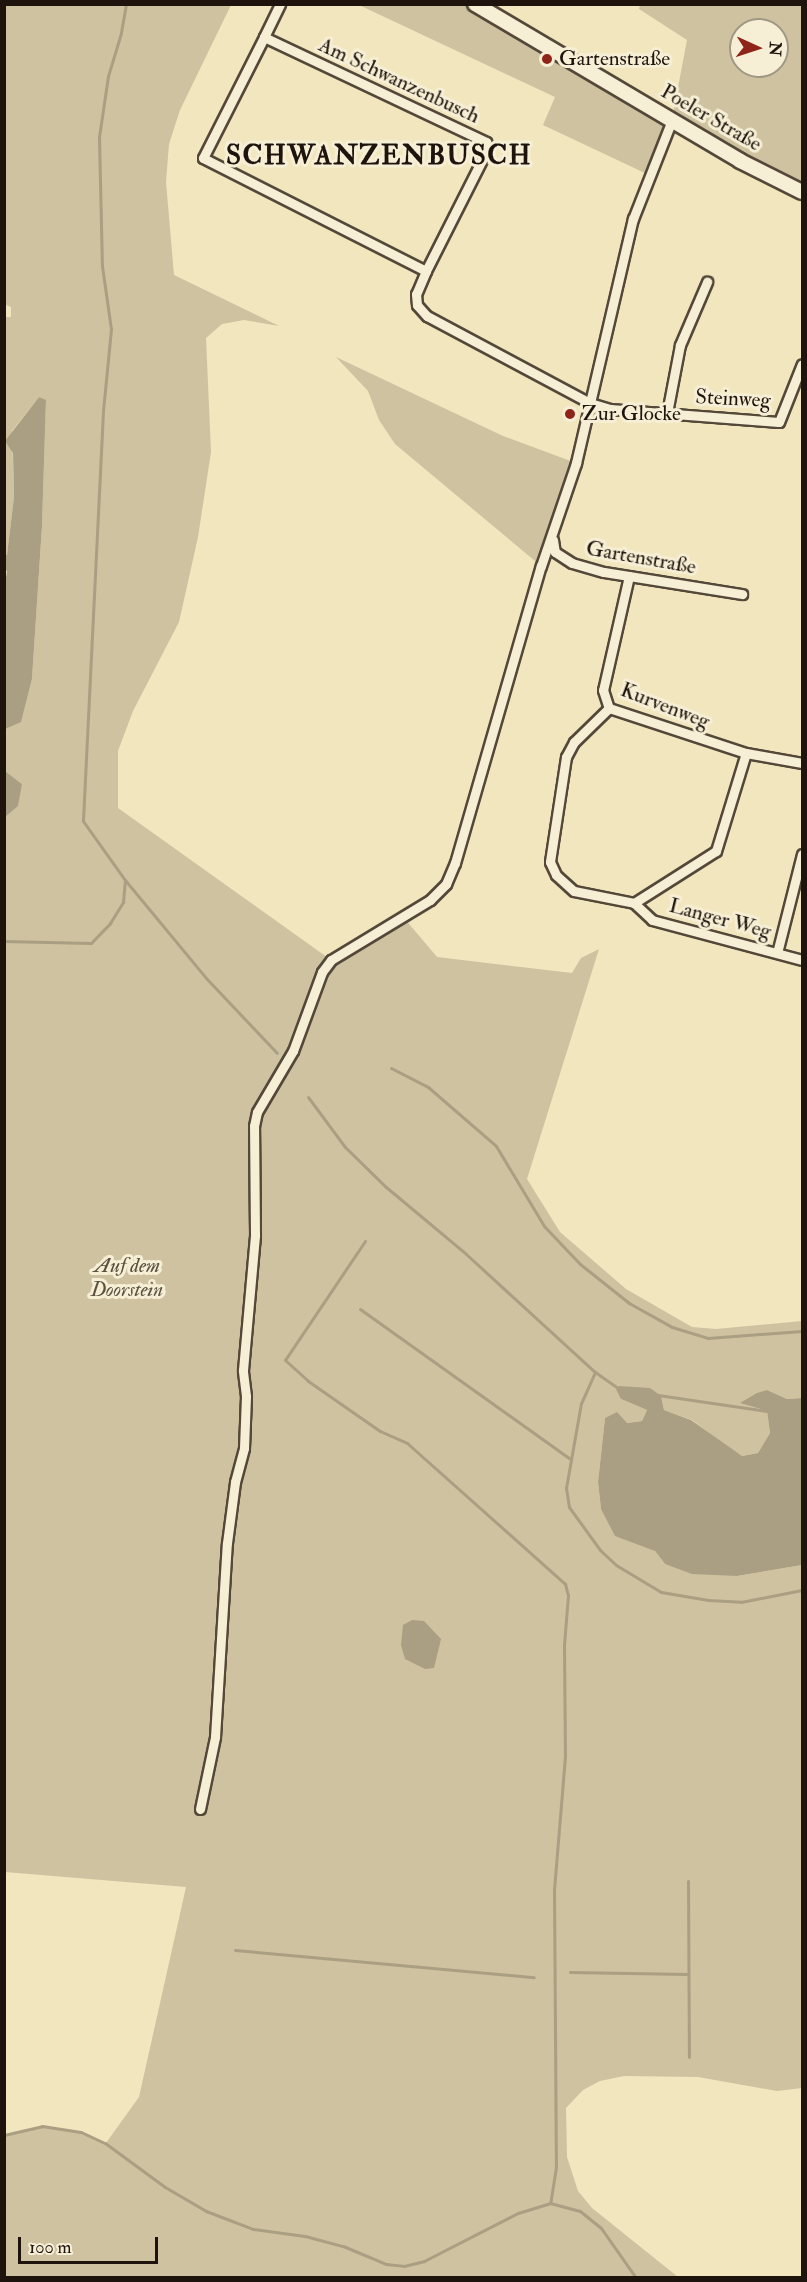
<!DOCTYPE html>
<meta charset="utf-8">
<style>
body{margin:0}
#map{position:relative;width:807px;height:2282px;overflow:hidden;background:#f2e6be;font-family:"IM FELL Double Pica",serif}
div>[style]{position:absolute}
[style*='--x']{left:calc(var(--x)*1px);top:calc(var(--y)*1px);width:calc(var(--w)*1px);rotate:calc(var(--a)*1deg)}
.green>*{inset:0;background:#cec2a0}
.water>*{inset:0;background:#aa9f82}
.stream>*{height:3px;margin:-1.5px;padding:0 1.5px;transform-origin:1.5px;border-radius:1.5px;background:#aa9f82}
.roads{filter:drop-shadow(2px 0 #544839) drop-shadow(-2px 0 #544839) drop-shadow(0 2px #544839) drop-shadow(0 -2px #544839)}
.street>*{height:9px;margin:-4.5px;padding:0 4.5px;transform-origin:4.5px;border-radius:4.5px;background:#f7efd5}
.secondary>*{height:14px;margin:-7px;padding:0 7px;transform-origin:7px;border-radius:7px;background:#f7efd5}
.dots>*{width:16px;height:16px;translate:-50% -50%;box-sizing:border-box;border:3px solid #f7efd5;border-radius:50%}
span{translate:-50% -50%;white-space:nowrap;text-align:center;line-height:1.15;-webkit-text-stroke:6px #f7efd5;paint-order:stroke}
.poi-label{font-size:21px;color:#1f140d}
.left{translate:0 -50%;text-align:left}
.street-label{font-size:21px;color:#1f140d}
.park-label{font-size:21px;color:#5c5140;font-style:italic}
.district-label{font-size:27px;color:#1f140d;font-weight:700;letter-spacing:1.5px}
.frame{position:absolute;inset:0;border:6px solid #1f140d;pointer-events:none}
.north{position:absolute;left:729px;top:18px;width:60px;height:60px;box-sizing:border-box;background:#f7efd5;border:2px solid #a19785;border-radius:50%;rotate:93deg;font-size:16px;font-weight:700;line-height:24px;text-align:center;color:#1f140d}
.north::after{content:'';display:block;margin:auto;width:21px;height:27px;background:#8f2418;clip-path:polygon(50% 0,100% 100%,50% 72%,0 100%)}
.scale{position:absolute;left:18px;top:2237px;width:140px;height:27px;box-sizing:border-box;border:3px solid #1f140d;border-top:0;padding-left:8px;font-size:18px;line-height:21px;white-space:nowrap;color:#1f140d;-webkit-text-stroke:4px #f7efd5;paint-order:stroke}
</style>
<div id="map">
<div class="green">
<i style="clip-path:polygon(5px 5px,231px 5px,180px 110px,169px 144px,166px 182px,174px 275px,279px 326px,244px 320px,222px 324px,206px 338px,211px 452px,198px 537px,179px 622px,133px 711px,118px 751px,118px 808px,331px 960px,404px 918px,437px 957px,572px 973px,581px 958px,599px 949px,527px 1179px,560px 1232px,626px 1289px,692px 1327px,716px 1329px,802px 1321px,802px 1398px,787px 1399px,767px 1390px,741px 1403px,767px 1411px,770px 1433px,758px 1453px,742px 1456px,729px 1448px,692px 1420px,664px 1410px,661px 1396px,621px 1399px,647px 1410px,642px 1421px,626px 1423px,605px 1418px,598px 1482px,601px 1509px,655px 1551px,665px 1564px,737px 1576px,802px 1565px,802px 2088px,777px 2091px,698px 2077px,624px 2076px,600px 2081px,583px 2090px,566px 2108px,567px 2157px,578px 2191px,592px 2208px,678px 2277px,5px 2277px,5px 2135px,42px 2126px,81px 2132px,106px 2143px,139px 2097px,186px 1887px,5px 1872px,4px 817px,17px 806px,22px 784px,5px 771px,4px 729px,21px 721px,32px 679px,42px 526px,46px 401px,39px 397px,12px 431px,14px 497px,7px 556px,5px 555px,4px 317px,11px 317px,11px 307px,4px 304px)"></i>
<i style="clip-path:polygon(evenodd,359px 5px,474px 5px,672px 119px,687px 40px,639px 9px,640px 5px,802px 5px,802px 192px,672px 120px,649px 175px,543px 125px,555px 97px,359px 5px,741px 30px,777px 30px,777px 66px,741px 66px,741px 30px)"></i>
<i style="clip-path:polygon(336px 357px,503px 436px,576px 463px,541px 566px,395px 444px,379px 420px,368px 391px)"></i>
</div>
<div class="water">
<i style="clip-path:polygon(39px 397px,46px 400px,42px 526px,32px 679px,21px 722px,5px 729px,4px 590px,7px 571px,5px 570px,4px 555px,7px 555px,14px 497px,13px 453px,5px 441px)"></i>
<i style="clip-path:polygon(5px 771px,22px 784px,18px 806px,5px 817px)"></i>
<i style="clip-path:polygon(619px 1386px,650px 1388px,661px 1396px,664px 1410px,691px 1420px,742px 1456px,758px 1453px,770px 1433px,767px 1411px,740px 1403px,757px 1393px,767px 1390px,787px 1399px,802px 1398px,802px 1565px,737px 1576px,692px 1574px,665px 1564px,655px 1551px,615px 1536px,601px 1509px,598px 1482px,605px 1418px,617px 1412px,627px 1423px,642px 1421px,647px 1410px,621px 1399px,616px 1389px)"></i>
<i style="clip-path:polygon(412px 1620px,424px 1621px,441px 1639px,434px 1668px,425px 1669px,405px 1659px,401px 1645px,403px 1625px)"></i>
</div>
<div class="stream">
<i style="--x:126;--y:4;--w:29;--a:100"></i>
<i style="--x:121;--y:33;--w:45;--a:106.8"></i>
<i style="--x:108;--y:76;--w:62;--a:98.4"></i>
<i style="--x:99;--y:137;--w:129;--a:88.7"></i>
<i style="--x:102;--y:266;--w:64;--a:81.9"></i>
<i style="--x:111;--y:329;--w:82;--a:95.6"></i>
<i style="--x:103;--y:411;--w:410;--a:92.8"></i>
<i style="--x:83;--y:821;--w:72;--a:54.6"></i>
<i style="--x:125;--y:880;--w:127;--a:50.4"></i>
<i style="--x:206;--y:978;--w:103;--a:46.6"></i>
<i style="--x:4;--y:941;--w:87;--a:1.3"></i>
<i style="--x:91;--y:943;--w:28;--a:-46"></i>
<i style="--x:110;--y:923;--w:25;--a:-58"></i>
<i style="--x:123;--y:902;--w:21;--a:-85"></i>
<i style="--x:391;--y:1068;--w:42;--a:27.2"></i>
<i style="--x:428;--y:1087;--w:90;--a:40.9"></i>
<i style="--x:496;--y:1146;--w:93;--a:59"></i>
<i style="--x:544;--y:1226;--w:52;--a:46.5"></i>
<i style="--x:580;--y:1264;--w:63;--a:38.5"></i>
<i style="--x:629;--y:1303;--w:49;--a:29.2"></i>
<i style="--x:672;--y:1327;--w:38;--a:17"></i>
<i style="--x:708;--y:1338;--w:94;--a:-4.3"></i>
<i style="--x:308;--y:1097;--w:62;--a:53.5"></i>
<i style="--x:345;--y:1147;--w:57;--a:44.3"></i>
<i style="--x:386;--y:1187;--w:104;--a:39.9"></i>
<i style="--x:466;--y:1254;--w:175;--a:42.5"></i>
<i style="--x:595;--y:1372;--w:29;--a:35"></i>
<i style="--x:365;--y:1241;--w:143;--a:123.9"></i>
<i style="--x:285;--y:1360;--w:31;--a:42"></i>
<i style="--x:308;--y:1381;--w:88;--a:34.8"></i>
<i style="--x:380;--y:1431;--w:30;--a:24"></i>
<i style="--x:407;--y:1443;--w:212;--a:41.7"></i>
<i style="--x:565;--y:1584;--w:11;--a:75"></i>
<i style="--x:568;--y:1595;--w:50;--a:94.6"></i>
<i style="--x:564;--y:1645;--w:111;--a:89.5"></i>
<i style="--x:565;--y:1756;--w:134;--a:94.7"></i>
<i style="--x:554;--y:1890;--w:277;--a:89.6"></i>
<i style="--x:556;--y:2167;--w:36;--a:99"></i>
<i style="--x:360;--y:1309;--w:257;--a:35.5"></i>
<i style="--x:595;--y:1372;--w:34;--a:114"></i>
<i style="--x:581;--y:1403;--w:86;--a:100"></i>
<i style="--x:566;--y:1488;--w:19;--a:81"></i>
<i style="--x:569;--y:1507;--w:53;--a:54.2"></i>
<i style="--x:600;--y:1550;--w:22;--a:43"></i>
<i style="--x:616;--y:1565;--w:52;--a:31"></i>
<i style="--x:661;--y:1592;--w:48;--a:9.7"></i>
<i style="--x:708;--y:1600;--w:33;--a:3"></i>
<i style="--x:741;--y:1602;--w:62;--a:-11.1"></i>
<i style="--x:658;--y:1395;--w:110;--a:8.4"></i>
<i style="--x:688;--y:1881;--w:176;--a:89.7"></i>
<i style="--x:235;--y:1950;--w:300;--a:5.2"></i>
<i style="--x:570;--y:1972;--w:118;--a:1"></i>
<i style="--x:4;--y:2135;--w:39;--a:-13"></i>
<i style="--x:42;--y:2126;--w:39;--a:9"></i>
<i style="--x:81;--y:2132;--w:26;--a:25"></i>
<i style="--x:105;--y:2143;--w:74;--a:36.3"></i>
<i style="--x:165;--y:2187;--w:48;--a:30.3"></i>
<i style="--x:206;--y:2211;--w:50;--a:21"></i>
<i style="--x:253;--y:2229;--w:52;--a:7.7"></i>
<i style="--x:305;--y:2236;--w:39;--a:15"></i>
<i style="--x:343;--y:2246;--w:47;--a:22.7"></i>
<i style="--x:386;--y:2264;--w:18;--a:6"></i>
<i style="--x:404;--y:2266;--w:21;--a:-14"></i>
<i style="--x:424;--y:2261;--w:106;--a:-27.1"></i>
<i style="--x:518;--y:2213;--w:34;--a:-17"></i>
<i style="--x:550;--y:2203;--w:31;--a:15"></i>
<i style="--x:580;--y:2211;--w:27;--a:39"></i>
<i style="--x:601;--y:2228;--w:61;--a:55"></i>
</div>
<div class="roads">
<div class="street">
<i style="--x:264;--y:37;--w:246;--a:25.3"></i>
<i style="--x:486;--y:142;--w:6;--a:72"></i>
<i style="--x:488;--y:148;--w:138;--a:116.8"></i>
<i style="--x:426;--y:271;--w:250;--a:-153.1"></i>
<i style="--x:203;--y:158;--w:136;--a:-63.2"></i>
<i style="--x:264;--y:37;--w:37;--a:-64"></i>
<i style="--x:426;--y:271;--w:25;--a:113"></i>
<i style="--x:416;--y:294;--w:11;--a:85"></i>
<i style="--x:417;--y:305;--w:15;--a:48"></i>
<i style="--x:427;--y:316;--w:185;--a:28.1"></i>
<i style="--x:590;--y:403;--w:21;--a:17"></i>
<i style="--x:610;--y:409;--w:169;--a:4.4"></i>
<i style="--x:779;--y:422;--w:62;--a:-68.4"></i>
<i style="--x:667;--y:413;--w:69;--a:-79.2"></i>
<i style="--x:680;--y:345;--w:69;--a:-66.8"></i>
<i style="--x:553;--y:540;--w:12;--a:81"></i>
<i style="--x:555;--y:552;--w:20;--a:33"></i>
<i style="--x:572;--y:563;--w:33;--a:16"></i>
<i style="--x:604;--y:572;--w:140;--a:9.1"></i>
<i style="--x:629;--y:576;--w:117;--a:102.8"></i>
<i style="--x:603;--y:690;--w:19;--a:72"></i>
<i style="--x:609;--y:708;--w:144;--a:18.2"></i>
<i style="--x:746;--y:753;--w:57;--a:10.1"></i>
<i style="--x:609;--y:708;--w:49;--a:135.8"></i>
<i style="--x:574;--y:742;--w:17;--a:118"></i>
<i style="--x:566;--y:757;--w:106;--a:98.7"></i>
<i style="--x:550;--y:862;--w:14;--a:65"></i>
<i style="--x:556;--y:875;--w:24;--a:42"></i>
<i style="--x:574;--y:891;--w:61;--a:11.3"></i>
<i style="--x:634;--y:903;--w:25;--a:43"></i>
<i style="--x:652;--y:920;--w:155;--a:14.9"></i>
<i style="--x:634;--y:903;--w:97;--a:-32.4"></i>
<i style="--x:716;--y:851;--w:102;--a:-73"></i>
<i style="--x:777;--y:953;--w:102;--a:-75.8"></i>
<i style="--x:200;--y:1809;--w:74;--a:-78.2"></i>
<i style="--x:215;--y:1737;--w:194;--a:-86.5"></i>
<i style="--x:227;--y:1543;--w:62;--a:-82.5"></i>
<i style="--x:235;--y:1482;--w:35;--a:-75"></i>
<i style="--x:244;--y:1448;--w:52;--a:-87.8"></i>
<i style="--x:246;--y:1396;--w:26;--a:-97"></i>
<i style="--x:243;--y:1370;--w:136;--a:-84.9"></i>
<i style="--x:255;--y:1235;--w:109;--a:-90.5"></i>
<i style="--x:254;--y:1126;--w:14;--a:-78"></i>
<i style="--x:257;--y:1112;--w:71;--a:-59.5"></i>
<i style="--x:293;--y:1051;--w:84;--a:-69.8"></i>
<i style="--x:322;--y:972;--w:15;--a:-53"></i>
<i style="--x:331;--y:960;--w:116;--a:-31.2"></i>
<i style="--x:430;--y:900;--w:23;--a:-45"></i>
<i style="--x:446;--y:884;--w:23;--a:-67"></i>
<i style="--x:455;--y:863;--w:309;--a:-73.9"></i>
<i style="--x:541;--y:566;--w:109;--a:-71.2"></i>
<i style="--x:576;--y:463;--w:251;--a:-76.9"></i>
<i style="--x:633;--y:219;--w:106;--a:-68.5"></i>
</div>
<div class="secondary">
<i style="--x:475;--y:4;--w:308;--a:30.6"></i>
<i style="--x:740;--y:161;--w:69;--a:26.6"></i>
</div>
</div>
<div class="dots">
<i style="left:547px;top:59px;background:#8f2418"></i>
<i style="left:570px;top:414px;background:#8f2418"></i>
</div>
<div class="poi-label">
<span class="left" style="left:559px;top:59px">Gartenstraße</span>
<span class="left" style="left:582px;top:414px">Zur Glocke</span>
</div>
<div class="street-label">
<span style="left:399px;top:81px;rotate:25deg">Am Schwanzenbusch</span>
<span style="left:711px;top:118px;rotate:30deg">Poeler Straße</span>
<span style="left:733px;top:399px;rotate:3deg">Steinweg</span>
<span style="left:641px;top:558px;rotate:10deg">Gartenstraße</span>
<span style="left:665px;top:706px;rotate:21deg">Kurvenweg</span>
<span style="left:720px;top:919px;rotate:15deg">Langer Weg</span>
</div>
<div class="park-label">
<span style="left:127px;top:1278px">Auf dem<br>Doorstein</span>
</div>
<div class="district-label">
<span style="left:379px;top:156px">SCHWANZENBUSCH</span>
</div>
<div class="frame"></div>
<div class="north">N</div>
<div class="scale">100 m</div>
</div>
